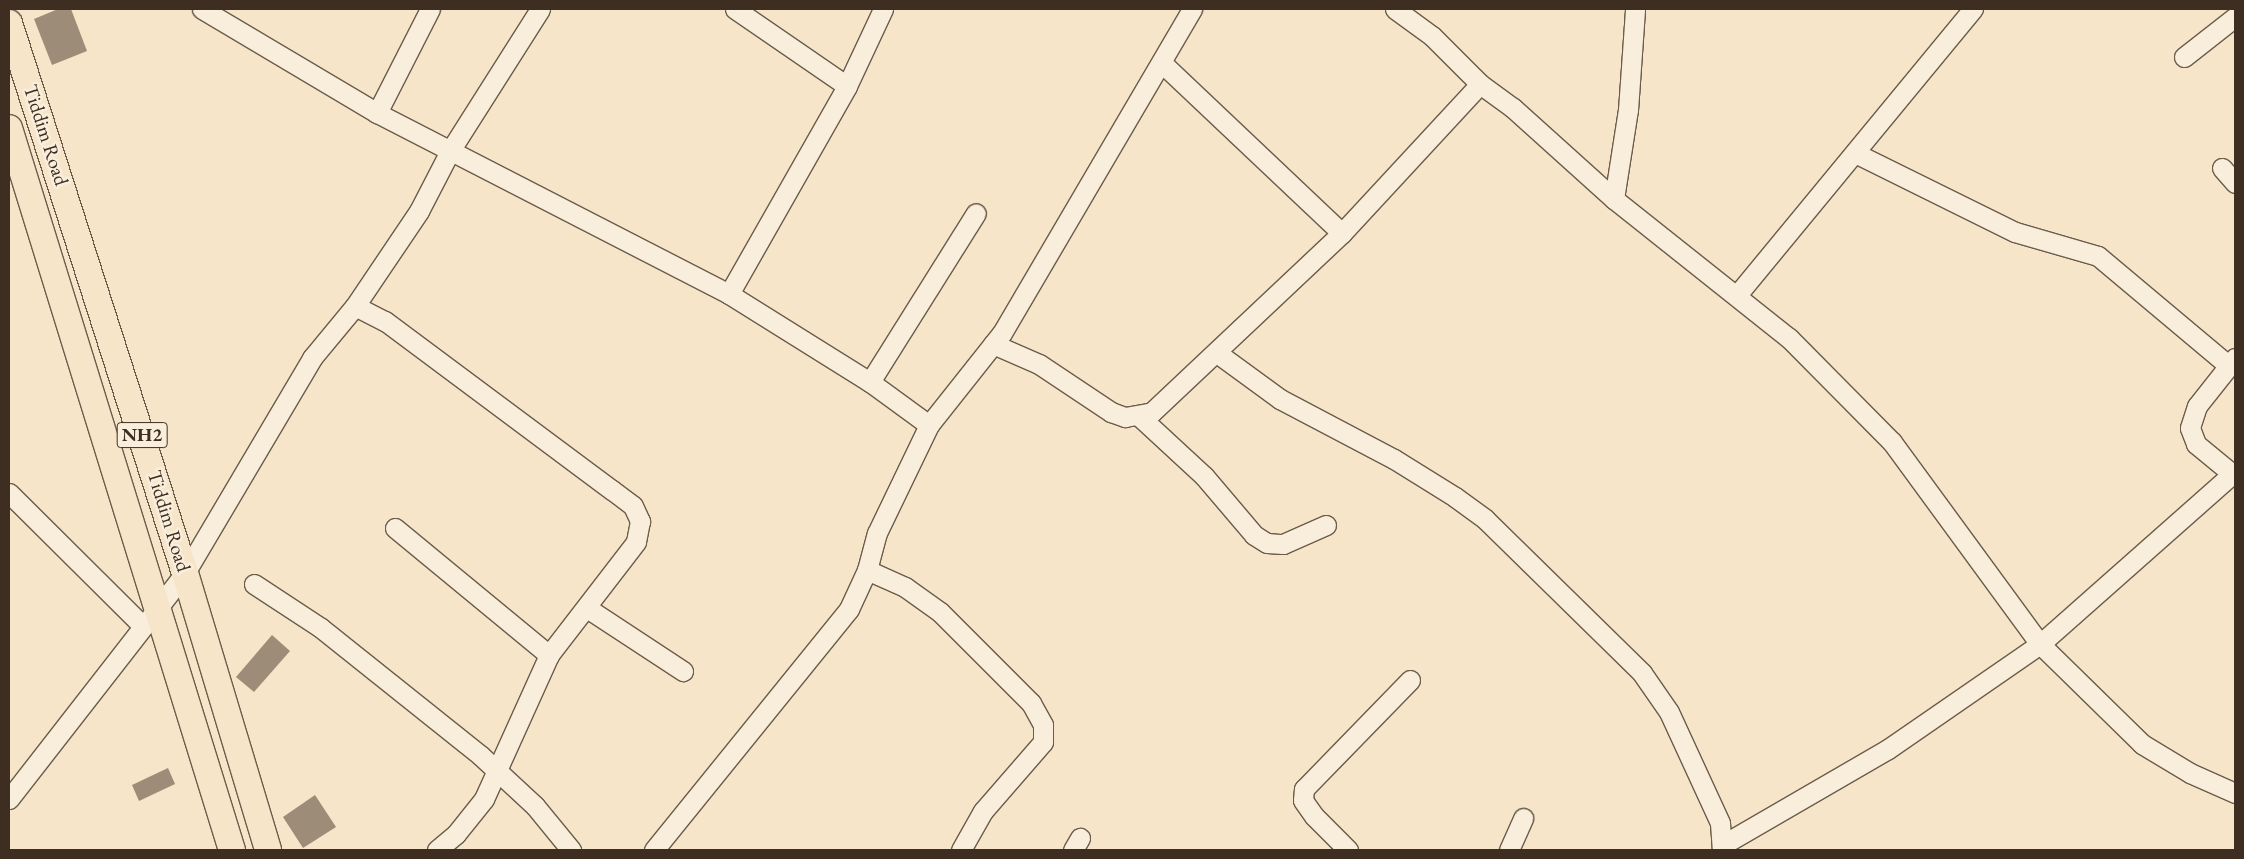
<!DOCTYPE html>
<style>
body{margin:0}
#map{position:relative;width:2244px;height:859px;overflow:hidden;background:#f6e5c9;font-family:"EB Garamond",serif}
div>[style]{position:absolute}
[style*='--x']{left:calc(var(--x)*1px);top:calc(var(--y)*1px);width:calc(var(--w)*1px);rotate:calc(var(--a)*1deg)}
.building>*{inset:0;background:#9d8d78}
.roads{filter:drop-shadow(1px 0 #6b5c4b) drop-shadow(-1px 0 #6b5c4b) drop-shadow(0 1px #6b5c4b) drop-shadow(0 -1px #6b5c4b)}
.minor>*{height:19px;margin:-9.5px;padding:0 9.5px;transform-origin:9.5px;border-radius:9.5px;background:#f9eedc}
.highway>*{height:26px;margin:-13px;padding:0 13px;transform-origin:13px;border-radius:13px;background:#f6e5c9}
span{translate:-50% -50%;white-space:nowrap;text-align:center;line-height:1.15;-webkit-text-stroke:5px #f9eedc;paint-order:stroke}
.shield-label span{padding:1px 4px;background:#f9eedc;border:1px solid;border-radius:4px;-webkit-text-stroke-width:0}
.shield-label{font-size:19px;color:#3d2e21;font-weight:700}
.street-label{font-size:20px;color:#3d2e21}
.frame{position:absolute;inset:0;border:10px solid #3d2e21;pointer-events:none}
</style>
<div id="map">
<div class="building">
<i style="clip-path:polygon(58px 9px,71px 9px,87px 51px,52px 65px,34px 19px)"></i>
<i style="clip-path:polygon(272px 635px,290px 651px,254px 692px,236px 677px)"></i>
<i style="clip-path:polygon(168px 768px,175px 784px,139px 801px,132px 785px)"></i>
<i style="clip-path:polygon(315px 795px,336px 827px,303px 848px,283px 817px)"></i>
</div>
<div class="roads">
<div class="minor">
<i style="--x:202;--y:9;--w:204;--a:30.7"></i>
<i style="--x:377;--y:113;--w:396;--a:27.2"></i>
<i style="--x:729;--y:294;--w:166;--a:32"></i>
<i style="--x:870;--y:382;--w:73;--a:36.1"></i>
<i style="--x:735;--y:9;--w:136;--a:34.5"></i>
<i style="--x:1395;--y:9;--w:46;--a:36.1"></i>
<i style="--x:1432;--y:36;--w:68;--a:45"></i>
<i style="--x:1480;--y:84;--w:41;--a:36"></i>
<i style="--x:1513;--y:108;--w:136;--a:42"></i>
<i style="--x:1614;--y:199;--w:223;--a:38.5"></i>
<i style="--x:1789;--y:338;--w:146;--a:45.3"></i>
<i style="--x:1892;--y:442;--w:250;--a:53.8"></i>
<i style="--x:2040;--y:644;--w:143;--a:44.4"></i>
<i style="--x:2142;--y:744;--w:56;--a:31.1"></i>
<i style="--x:2190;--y:773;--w:49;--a:24"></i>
<i style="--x:2184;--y:57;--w:65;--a:-38.1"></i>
<i style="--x:1163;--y:64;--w:246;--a:43.4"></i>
<i style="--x:377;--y:113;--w:117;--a:-63"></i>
<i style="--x:1855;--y:153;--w:178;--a:26.3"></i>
<i style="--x:2015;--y:232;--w:86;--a:16.1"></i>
<i style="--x:2098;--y:256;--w:170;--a:40"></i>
<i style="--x:2222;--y:168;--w:20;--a:49"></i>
<i style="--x:1614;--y:199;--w:90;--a:-81.1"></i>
<i style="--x:1628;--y:110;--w:101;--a:-86"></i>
<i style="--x:729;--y:294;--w:239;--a:-60.4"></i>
<i style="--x:847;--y:86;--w:85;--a:-64.9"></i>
<i style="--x:1737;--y:295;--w:371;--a:-50.5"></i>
<i style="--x:355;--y:306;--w:34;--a:27"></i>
<i style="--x:385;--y:321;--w:283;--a:36.7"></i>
<i style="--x:612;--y:490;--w:26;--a:37"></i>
<i style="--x:633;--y:506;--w:17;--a:65"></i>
<i style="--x:640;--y:521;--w:21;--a:101"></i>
<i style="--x:636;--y:542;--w:143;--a:127.6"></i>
<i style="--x:549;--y:655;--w:158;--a:114.3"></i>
<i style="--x:484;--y:799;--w:45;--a:128.7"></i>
<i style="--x:456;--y:834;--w:25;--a:140"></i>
<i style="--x:993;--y:344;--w:50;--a:23.5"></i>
<i style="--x:1039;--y:364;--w:87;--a:33.7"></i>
<i style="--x:1111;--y:412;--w:15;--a:20"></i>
<i style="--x:1125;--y:417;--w:27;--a:-10"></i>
<i style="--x:1152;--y:412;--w:261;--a:-43.3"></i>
<i style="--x:1342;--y:233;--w:203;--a:-47.2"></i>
<i style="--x:1217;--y:353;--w:78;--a:36.1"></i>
<i style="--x:1280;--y:399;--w:129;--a:27.8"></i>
<i style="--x:1394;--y:459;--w:72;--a:31.9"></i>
<i style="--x:1455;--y:497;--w:37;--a:36"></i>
<i style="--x:1485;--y:519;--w:220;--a:44.4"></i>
<i style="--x:1642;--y:673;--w:47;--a:55.3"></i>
<i style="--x:1669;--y:712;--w:122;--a:65.3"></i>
<i style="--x:1720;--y:823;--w:27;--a:86"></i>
<i style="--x:2235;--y:358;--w:61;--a:128.4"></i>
<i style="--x:2197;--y:406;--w:23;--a:108"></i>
<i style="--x:2190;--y:428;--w:17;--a:69"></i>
<i style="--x:2196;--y:444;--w:50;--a:39.4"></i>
<i style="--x:870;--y:382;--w:199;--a:-57.9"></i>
<i style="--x:1139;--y:416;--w:88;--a:42.7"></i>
<i style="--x:1204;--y:476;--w:77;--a:49.7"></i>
<i style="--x:1254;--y:535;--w:15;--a:32"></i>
<i style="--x:1267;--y:543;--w:16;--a:4"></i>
<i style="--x:1283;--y:544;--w:47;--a:-23.8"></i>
<i style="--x:9;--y:493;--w:189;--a:44.8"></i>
<i style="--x:395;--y:528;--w:200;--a:39.5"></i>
<i style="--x:867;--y:570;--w:42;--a:24.1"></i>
<i style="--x:905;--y:587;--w:43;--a:35.5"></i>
<i style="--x:940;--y:612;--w:129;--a:45"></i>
<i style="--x:1031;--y:703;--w:25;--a:61"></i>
<i style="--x:1043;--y:725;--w:17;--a:90"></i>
<i style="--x:1043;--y:742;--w:91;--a:131"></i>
<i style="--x:983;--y:811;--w:45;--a:119.4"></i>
<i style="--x:254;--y:584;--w:80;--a:33.3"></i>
<i style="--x:321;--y:628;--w:203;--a:38.6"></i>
<i style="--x:480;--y:755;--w:75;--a:42.8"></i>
<i style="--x:535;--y:806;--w:57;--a:50.7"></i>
<i style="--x:587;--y:608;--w:115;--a:33.3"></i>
<i style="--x:9;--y:799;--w:286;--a:-52.1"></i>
<i style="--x:185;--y:573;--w:250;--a:-59.4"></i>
<i style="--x:312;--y:358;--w:67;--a:-50.4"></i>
<i style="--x:355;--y:306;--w:115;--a:-56"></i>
<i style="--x:419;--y:211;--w:68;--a:-62.7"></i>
<i style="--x:450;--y:151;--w:168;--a:-57.6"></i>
<i style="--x:1724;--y:844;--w:190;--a:-30.1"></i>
<i style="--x:1888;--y:749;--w:185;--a:-34.6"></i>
<i style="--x:2040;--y:644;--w:256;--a:-41.5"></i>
<i style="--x:654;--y:850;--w:310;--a:-51"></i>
<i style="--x:849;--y:609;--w:43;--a:-65.2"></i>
<i style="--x:867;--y:570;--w:38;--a:-75"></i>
<i style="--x:877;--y:533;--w:120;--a:-64.3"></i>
<i style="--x:929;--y:425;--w:117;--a:-51.6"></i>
<i style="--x:1002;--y:333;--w:376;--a:-59.6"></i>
<i style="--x:1073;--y:850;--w:14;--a:-60"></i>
<i style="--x:1348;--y:850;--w:48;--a:-135"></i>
<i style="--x:1314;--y:816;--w:19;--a:-125"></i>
<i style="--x:1303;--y:800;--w:11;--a:-85"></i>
<i style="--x:1304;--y:789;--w:152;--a:-45.8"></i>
<i style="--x:1509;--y:850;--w:35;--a:-66"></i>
</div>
<div class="highway">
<i style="--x:9;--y:23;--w:577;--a:72.26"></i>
<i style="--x:185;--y:573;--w:289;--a:73.3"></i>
<i style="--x:9;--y:128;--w:756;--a:72.84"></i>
</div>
</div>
<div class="shield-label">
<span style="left:142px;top:435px">NH2</span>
</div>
<div class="street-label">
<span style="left:46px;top:135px;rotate:72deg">Tiddim Road</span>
<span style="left:169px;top:521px;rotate:73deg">Tiddim Road</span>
</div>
<div class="frame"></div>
</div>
